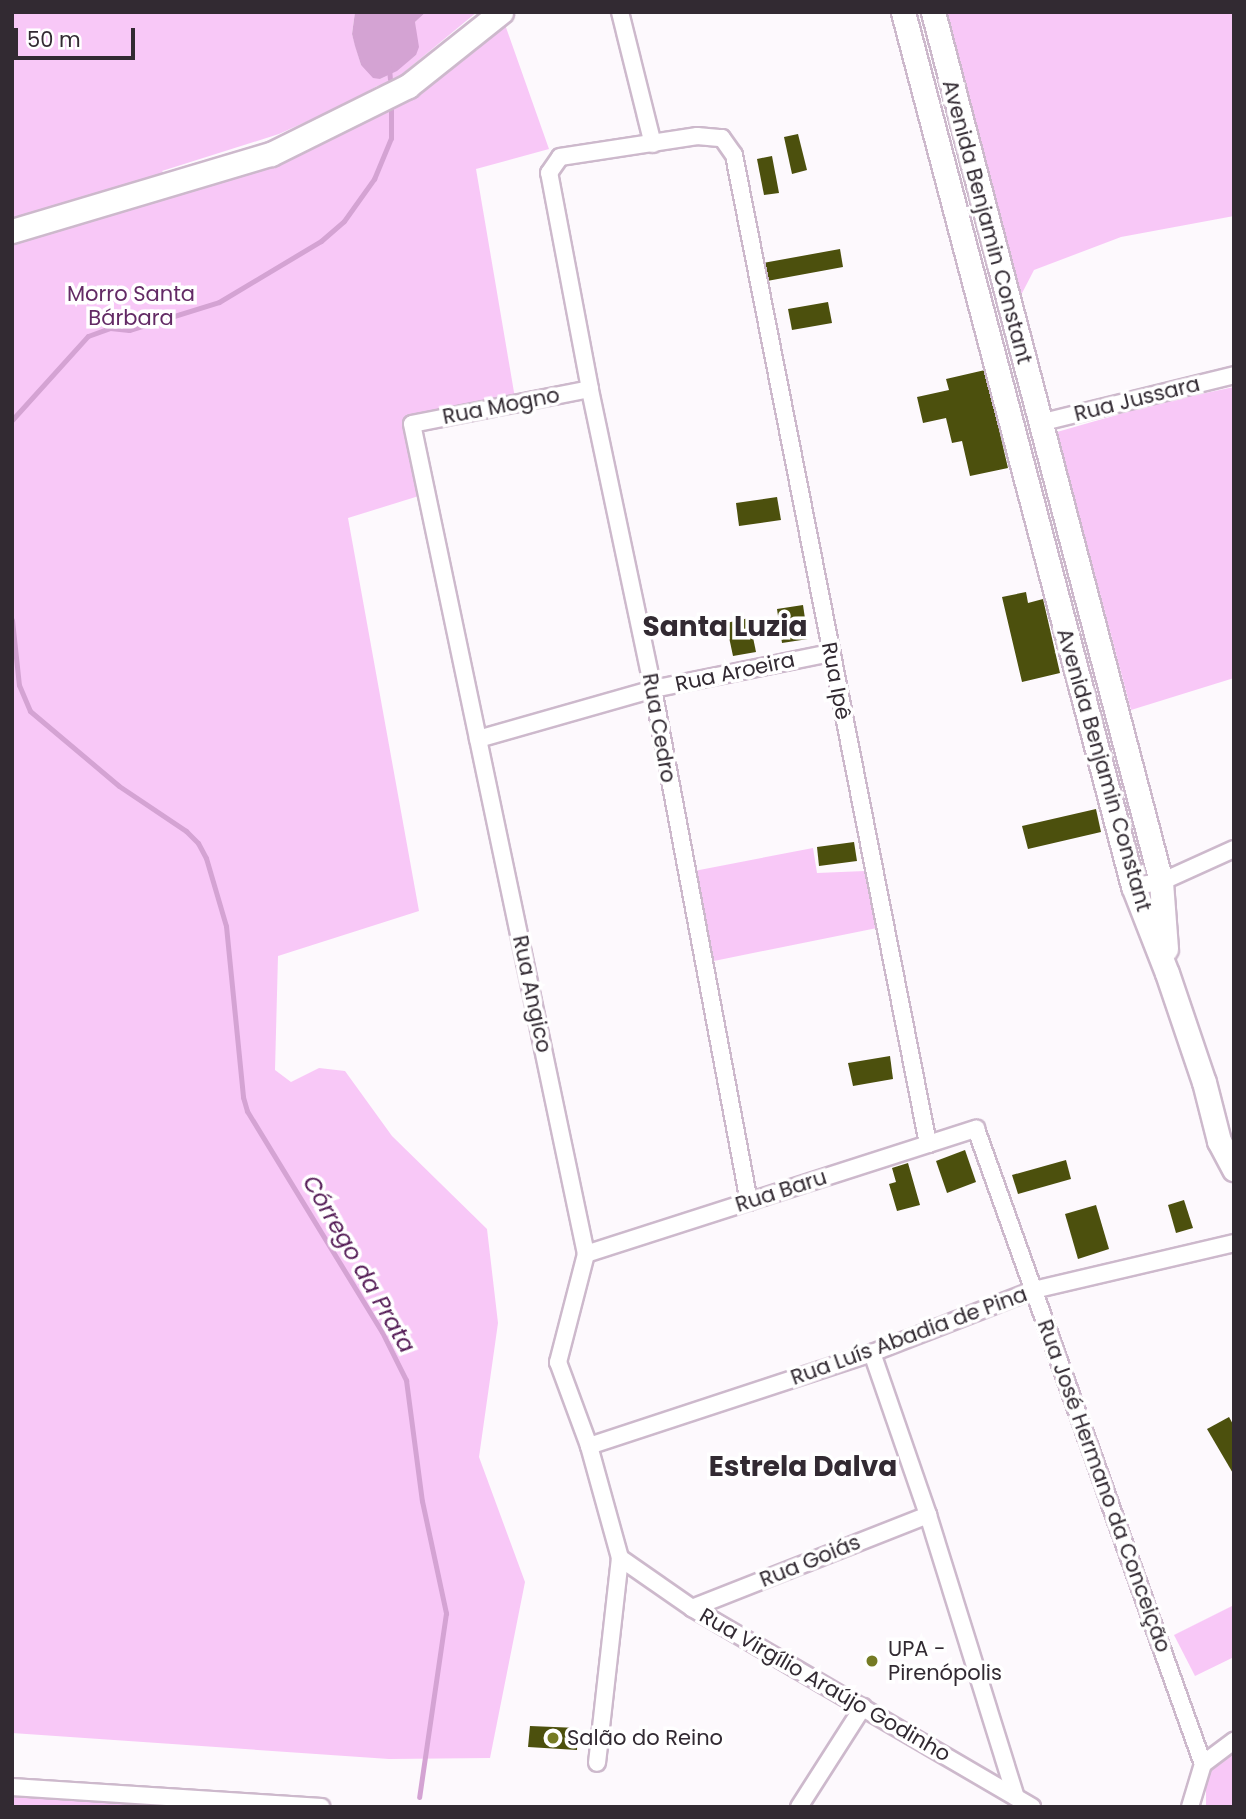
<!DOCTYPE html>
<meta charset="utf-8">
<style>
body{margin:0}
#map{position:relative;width:1246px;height:1819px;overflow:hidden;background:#fdf9fd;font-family:Poppins,sans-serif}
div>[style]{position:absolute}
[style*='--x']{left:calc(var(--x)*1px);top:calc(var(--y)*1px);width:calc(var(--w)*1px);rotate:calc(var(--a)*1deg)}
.green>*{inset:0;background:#f8c8f7}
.water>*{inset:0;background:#d4a3d3}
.stream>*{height:5px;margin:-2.5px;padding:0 2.5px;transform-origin:2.5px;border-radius:2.5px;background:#d4a3d3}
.building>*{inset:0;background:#4c500d}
.roads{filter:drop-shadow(2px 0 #cdb9cc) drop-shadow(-2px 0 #cdb9cc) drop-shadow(0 2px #cdb9cc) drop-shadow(0 -2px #cdb9cc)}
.street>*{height:16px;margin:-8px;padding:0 8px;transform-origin:8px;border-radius:8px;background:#fff}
.secondary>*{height:23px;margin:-11.5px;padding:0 11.5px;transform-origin:11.5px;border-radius:11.5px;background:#fff}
.dots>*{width:19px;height:19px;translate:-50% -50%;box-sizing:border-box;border:4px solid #fff;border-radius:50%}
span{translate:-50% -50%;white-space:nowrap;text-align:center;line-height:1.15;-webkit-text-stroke:7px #fff;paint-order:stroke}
.street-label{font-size:21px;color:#322a32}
.park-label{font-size:21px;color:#632a65}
.poi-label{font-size:21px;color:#322a32}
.left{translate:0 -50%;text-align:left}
.water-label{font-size:23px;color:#541b56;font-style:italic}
.district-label{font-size:28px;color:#322a32;font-weight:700}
.frame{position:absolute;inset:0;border:14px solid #322a32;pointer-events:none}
.scale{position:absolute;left:14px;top:28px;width:121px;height:32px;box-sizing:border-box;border:4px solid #322a32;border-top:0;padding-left:9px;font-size:21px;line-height:24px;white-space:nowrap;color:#322a32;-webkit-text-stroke:5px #fff;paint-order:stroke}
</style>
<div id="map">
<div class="green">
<i style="clip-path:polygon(12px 12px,355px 12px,352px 34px,361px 65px,380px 79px,388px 75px,389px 84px,377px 86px,354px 100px,279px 134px,162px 171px,175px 184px,272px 156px,502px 16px,549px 149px,476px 169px,515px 398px,407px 422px,422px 495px,348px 518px,419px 911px,278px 956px,275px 1070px,291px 1082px,319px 1068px,345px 1071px,392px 1136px,487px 1229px,498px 1323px,479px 1457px,525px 1582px,490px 1758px,389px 1759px,12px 1733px)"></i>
<i style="clip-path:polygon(426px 12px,477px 12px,391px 83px,391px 74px,416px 55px,415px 22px)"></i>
<i style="clip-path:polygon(942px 12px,1234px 12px,1234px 216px,1121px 237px,1034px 270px,1018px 301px)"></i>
<i style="clip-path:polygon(1234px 387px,1234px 678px,1131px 710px,1057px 432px,1158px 403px)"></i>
<i style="clip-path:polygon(813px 848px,817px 873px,865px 871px,877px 928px,709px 962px,689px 872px)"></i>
<i style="clip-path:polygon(1234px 1605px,1234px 1657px,1195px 1676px,1174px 1635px)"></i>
<i style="clip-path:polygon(1234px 1748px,1234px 1807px,1206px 1807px,1206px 1769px)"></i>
<i style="clip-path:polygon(12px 1789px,266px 1807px,12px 1807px)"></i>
</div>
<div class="water">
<i style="clip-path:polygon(355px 12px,426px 12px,415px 22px,419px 47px,416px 55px,397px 71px,380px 79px,373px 78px,361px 65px,355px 46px,352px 34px)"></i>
</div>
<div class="stream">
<i style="--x:389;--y:68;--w:11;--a:85"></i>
<i style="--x:12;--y:420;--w:113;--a:-47.9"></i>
<i style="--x:88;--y:336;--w:23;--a:-20"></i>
<i style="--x:110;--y:328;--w:19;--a:6"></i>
<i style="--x:129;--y:330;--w:94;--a:-17.3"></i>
<i style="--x:219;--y:302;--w:119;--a:-30.9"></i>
<i style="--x:321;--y:241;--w:30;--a:-41"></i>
<i style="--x:344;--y:221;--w:52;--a:-54.5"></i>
<i style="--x:374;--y:179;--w:44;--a:-67.5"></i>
<i style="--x:391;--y:138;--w:28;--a:-90"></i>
<i style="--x:12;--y:620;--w:65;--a:83.9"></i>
<i style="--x:19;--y:685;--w:28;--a:67"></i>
<i style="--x:30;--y:711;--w:116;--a:40.1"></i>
<i style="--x:119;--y:786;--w:81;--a:33.9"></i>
<i style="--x:186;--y:831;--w:17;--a:45"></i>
<i style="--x:198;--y:843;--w:17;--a:62"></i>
<i style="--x:206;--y:858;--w:71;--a:73.6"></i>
<i style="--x:226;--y:926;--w:172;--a:84.3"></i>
<i style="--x:243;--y:1097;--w:15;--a:74"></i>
<i style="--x:247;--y:1111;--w:259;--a:58.6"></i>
<i style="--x:382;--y:1332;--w:54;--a:63.4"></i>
<i style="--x:406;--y:1380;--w:122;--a:82.5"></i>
<i style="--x:422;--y:1501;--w:115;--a:77.9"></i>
<i style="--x:446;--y:1613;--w:186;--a:98.3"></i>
</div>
<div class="building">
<i style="clip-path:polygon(798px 134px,807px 170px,792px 174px,784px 137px)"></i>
<i style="clip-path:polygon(772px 156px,779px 193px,764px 195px,757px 159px)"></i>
<i style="clip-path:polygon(840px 249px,843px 267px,767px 281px,763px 263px)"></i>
<i style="clip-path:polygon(828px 302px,832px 323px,792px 330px,788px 309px)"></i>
<i style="clip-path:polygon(985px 370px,1008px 468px,970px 476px,962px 441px,952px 443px,946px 418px,923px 423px,917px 397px,949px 390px,946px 379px)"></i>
<i style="clip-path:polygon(777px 497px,781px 520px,739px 526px,736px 503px)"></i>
<i style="clip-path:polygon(1026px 592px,1028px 603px,1043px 599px,1060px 673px,1022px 682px,1002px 597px)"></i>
<i style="clip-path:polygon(803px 605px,808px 639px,782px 643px,777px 609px)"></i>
<i style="clip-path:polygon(749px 618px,756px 652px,733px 656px,726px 623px)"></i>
<i style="clip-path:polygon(1096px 809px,1101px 832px,1028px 849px,1022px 826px)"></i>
<i style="clip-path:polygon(854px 842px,857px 861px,819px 866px,817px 847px)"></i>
<i style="clip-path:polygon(890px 1056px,893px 1079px,853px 1086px,848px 1063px)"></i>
<i style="clip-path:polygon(965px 1150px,976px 1182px,947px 1193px,936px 1161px)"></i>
<i style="clip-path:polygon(1066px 1160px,1071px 1179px,1018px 1194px,1012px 1175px)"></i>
<i style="clip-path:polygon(908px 1163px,920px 1205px,897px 1211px,889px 1184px,896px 1182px,892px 1168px)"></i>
<i style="clip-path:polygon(1184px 1200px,1193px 1228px,1176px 1233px,1168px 1205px)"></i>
<i style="clip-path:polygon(1096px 1205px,1109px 1249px,1078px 1259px,1065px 1214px)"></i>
<i style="clip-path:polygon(1229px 1417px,1234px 1426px,1234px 1475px,1207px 1429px)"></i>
<i style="clip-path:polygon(530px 1726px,578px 1728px,577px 1750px,528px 1747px)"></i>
</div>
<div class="roads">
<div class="street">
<i style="--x:620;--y:12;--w:136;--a:76"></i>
<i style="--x:590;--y:389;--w:181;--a:168.9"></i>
<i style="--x:412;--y:424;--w:848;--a:78.16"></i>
<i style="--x:586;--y:1254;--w:112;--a:104.5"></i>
<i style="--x:558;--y:1362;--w:90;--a:69.7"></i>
<i style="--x:589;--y:1446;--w:116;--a:74.5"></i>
<i style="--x:620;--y:1558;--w:206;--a:96.4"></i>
<i style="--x:1039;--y:423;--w:201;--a:-13.8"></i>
<i style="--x:478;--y:739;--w:182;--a:-15.9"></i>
<i style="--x:653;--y:689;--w:181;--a:-11.5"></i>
<i style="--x:1133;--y:886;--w:28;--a:-8"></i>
<i style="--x:1161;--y:882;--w:80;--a:-24.3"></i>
<i style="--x:749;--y:1202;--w:522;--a:-100.6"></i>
<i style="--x:653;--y:689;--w:307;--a:-101.9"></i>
<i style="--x:590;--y:389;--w:220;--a:-100.7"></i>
<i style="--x:549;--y:173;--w:19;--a:-55"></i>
<i style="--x:560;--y:157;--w:139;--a:-8.7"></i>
<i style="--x:697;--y:136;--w:25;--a:5"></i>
<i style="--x:722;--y:138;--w:21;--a:55"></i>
<i style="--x:734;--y:155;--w:1008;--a:78.9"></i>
<i style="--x:586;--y:1254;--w:410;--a:-17.8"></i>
<i style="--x:976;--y:1129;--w:674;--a:70.33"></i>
<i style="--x:872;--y:1353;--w:171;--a:70.9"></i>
<i style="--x:928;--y:1515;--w:295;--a:72.7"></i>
<i style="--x:589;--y:1446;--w:298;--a:-18.2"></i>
<i style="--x:872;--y:1353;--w:174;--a:-21.3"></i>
<i style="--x:1034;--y:1290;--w:205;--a:-13.2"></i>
<i style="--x:620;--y:1558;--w:88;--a:34.8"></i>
<i style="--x:692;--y:1608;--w:394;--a:30.3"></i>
<i style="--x:692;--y:1608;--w:254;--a:-21.5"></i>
<i style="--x:1203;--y:1764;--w:39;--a:-37"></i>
<i style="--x:12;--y:1787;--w:310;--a:3.7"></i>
<i style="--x:799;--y:1807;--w:119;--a:-57.4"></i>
<i style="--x:1190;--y:1807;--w:45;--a:-73.2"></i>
</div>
<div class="secondary">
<i style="--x:903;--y:12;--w:904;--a:75.26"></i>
<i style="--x:1133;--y:886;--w:93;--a:68.7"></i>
<i style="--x:1167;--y:973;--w:115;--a:71.3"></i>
<i style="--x:1204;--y:1082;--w:61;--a:75.7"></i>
<i style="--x:1219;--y:1141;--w:32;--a:62"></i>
<i style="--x:933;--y:12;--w:899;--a:75.31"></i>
<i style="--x:1161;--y:882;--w:67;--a:85.7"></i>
<i style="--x:12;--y:231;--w:270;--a:-16.6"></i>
<i style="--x:271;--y:154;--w:153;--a:-26.4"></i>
<i style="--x:408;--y:86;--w:119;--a:-38.5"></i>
</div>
</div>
<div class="dots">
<i style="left:872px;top:1661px;background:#757b24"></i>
<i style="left:553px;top:1738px;background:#757b24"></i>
</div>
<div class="street-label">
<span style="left:987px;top:222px;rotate:75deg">Avenida Benjamin Constant</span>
<span style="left:1137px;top:399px;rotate:-14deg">Rua Jussara</span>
<span style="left:501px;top:406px;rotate:-11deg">Rua Mogno</span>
<span style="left:735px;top:672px;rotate:-12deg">Rua Aroeira</span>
<span style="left:836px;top:681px;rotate:79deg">Rua Ipê</span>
<span style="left:659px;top:728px;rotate:80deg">Rua Cedro</span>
<span style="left:1104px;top:770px;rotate:74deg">Avenida Benjamin Constant</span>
<span style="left:532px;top:994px;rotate:78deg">Rua Angico</span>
<span style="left:781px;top:1191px;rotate:-18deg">Rua Baru</span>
<span style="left:909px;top:1336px;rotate:-20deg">Rua Luís Abadia de Pina</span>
<span style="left:1104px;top:1486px;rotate:70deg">Rua José Hermano da Conceição</span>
<span style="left:810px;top:1561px;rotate:-22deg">Rua Goiás</span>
<span style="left:825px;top:1685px;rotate:30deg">Rua Virgílio Araújo Godinho</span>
</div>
<div class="park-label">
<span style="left:131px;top:306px">Morro Santa<br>Bárbara</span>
</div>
<div class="poi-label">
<span class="left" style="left:888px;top:1661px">UPA -<br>Pirenópolis</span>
<span class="left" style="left:567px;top:1738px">Salão do Reino</span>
</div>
<div class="water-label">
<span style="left:359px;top:1264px;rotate:60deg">Córrego da Prata</span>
</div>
<div class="district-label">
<span style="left:725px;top:627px">Santa Luzia</span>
<span style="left:803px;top:1467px">Estrela Dalva</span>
</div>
<div class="frame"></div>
<div class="scale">50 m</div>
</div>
